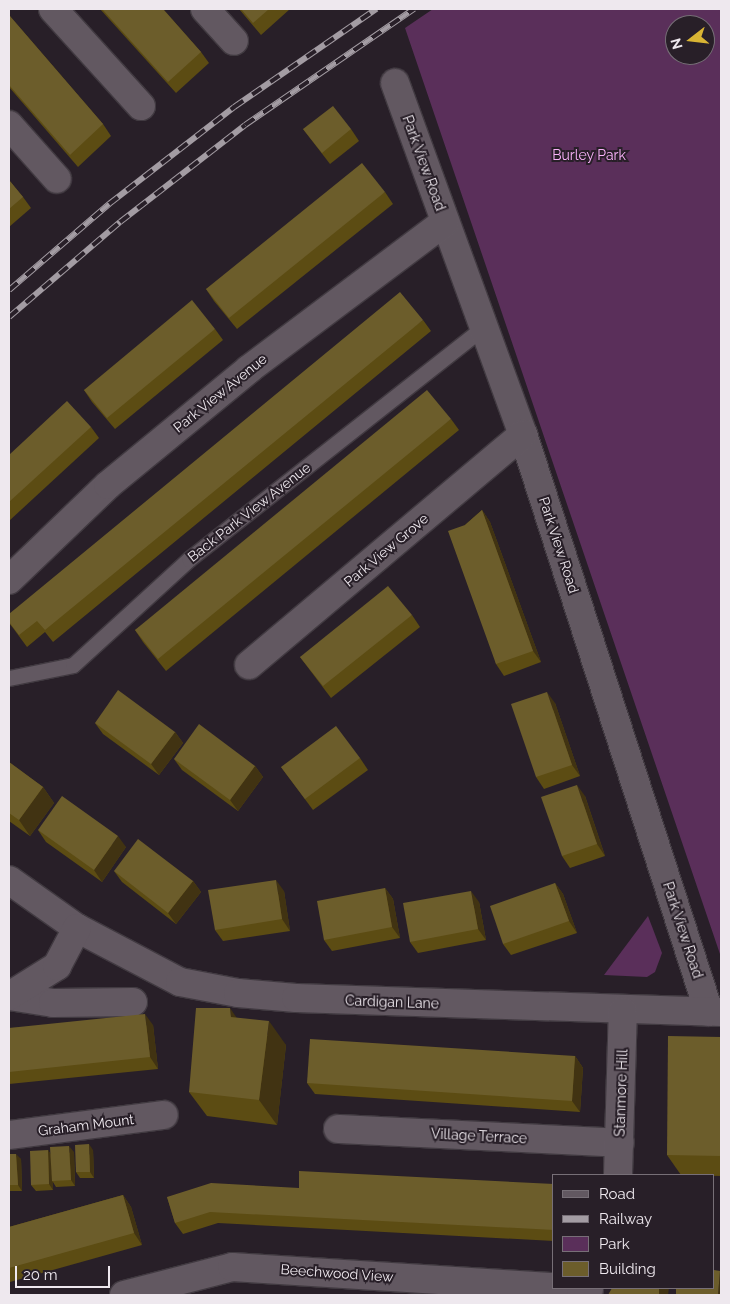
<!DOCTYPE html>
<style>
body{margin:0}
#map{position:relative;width:730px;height:1304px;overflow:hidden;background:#281f28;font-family:Raleway,sans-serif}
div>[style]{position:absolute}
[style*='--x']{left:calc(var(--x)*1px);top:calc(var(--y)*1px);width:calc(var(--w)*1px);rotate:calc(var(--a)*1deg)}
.green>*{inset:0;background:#5a2f5a}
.roads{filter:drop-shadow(1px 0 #413a41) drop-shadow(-1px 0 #413a41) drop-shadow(0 1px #413a41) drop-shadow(0 -1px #413a41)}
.service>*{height:15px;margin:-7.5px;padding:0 7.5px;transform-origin:7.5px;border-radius:7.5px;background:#625861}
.minor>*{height:28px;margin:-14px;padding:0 14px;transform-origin:14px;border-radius:14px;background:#625861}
.rail>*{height:5.5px;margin-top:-2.75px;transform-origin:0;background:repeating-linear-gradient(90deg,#281f28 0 11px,#a39ca3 0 22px);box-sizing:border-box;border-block:1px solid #a39ca3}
.wall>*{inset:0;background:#5c4c13}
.shaded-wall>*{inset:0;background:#413312}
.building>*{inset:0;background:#6c5d2b}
span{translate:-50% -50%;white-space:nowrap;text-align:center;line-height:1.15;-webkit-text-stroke:4px #281f28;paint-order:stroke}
.park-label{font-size:14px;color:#fbb3fb}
.street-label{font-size:14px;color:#eee8ee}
.frame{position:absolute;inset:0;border:10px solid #eee8ee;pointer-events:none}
.legend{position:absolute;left:552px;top:1174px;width:162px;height:115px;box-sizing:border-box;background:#281f28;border:1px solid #776f77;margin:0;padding:6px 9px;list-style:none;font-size:15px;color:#eee8ee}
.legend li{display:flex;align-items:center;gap:10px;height:25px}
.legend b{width:25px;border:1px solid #776f77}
.north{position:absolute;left:665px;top:15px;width:50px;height:50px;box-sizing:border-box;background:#281f28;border:1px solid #776f77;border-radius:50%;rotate:254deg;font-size:14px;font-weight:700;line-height:20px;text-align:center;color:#eee8ee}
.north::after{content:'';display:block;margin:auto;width:18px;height:22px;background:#d9b434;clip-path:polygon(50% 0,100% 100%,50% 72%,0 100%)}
.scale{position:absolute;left:15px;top:1266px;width:95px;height:22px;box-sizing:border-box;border:2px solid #eee8ee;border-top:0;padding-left:6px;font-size:15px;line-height:18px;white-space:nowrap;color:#eee8ee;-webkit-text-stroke:4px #281f28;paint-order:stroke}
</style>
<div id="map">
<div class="green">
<i style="clip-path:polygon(evenodd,433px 9px,721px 9px,721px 957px,405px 28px,433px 9px,675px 25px,705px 25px,705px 55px,675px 55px,675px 25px)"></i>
<i style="clip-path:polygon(648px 916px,662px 953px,655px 972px,647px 977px,604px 975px)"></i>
</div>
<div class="roads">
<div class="service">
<i style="--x:9;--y:678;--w:65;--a:-11.5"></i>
<i style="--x:73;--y:665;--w:157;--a:-42.4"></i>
<i style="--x:189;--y:559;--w:375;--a:-38.2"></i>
</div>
<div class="minor">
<i style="--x:53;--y:9;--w:131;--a:47.8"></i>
<i style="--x:205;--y:9;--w:43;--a:47.8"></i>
<i style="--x:395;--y:83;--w:374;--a:70"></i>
<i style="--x:523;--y:434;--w:607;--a:72.16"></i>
<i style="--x:9;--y:125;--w:72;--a:48.4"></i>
<i style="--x:9;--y:580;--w:137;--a:-43.8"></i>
<i style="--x:108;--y:485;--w:183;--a:-39.4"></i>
<i style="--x:249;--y:369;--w:245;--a:-36.9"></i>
<i style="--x:249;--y:665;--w:358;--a:-40.1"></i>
<i style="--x:9;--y:880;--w:83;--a:35.2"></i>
<i style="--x:77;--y:928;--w:116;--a:27.7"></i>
<i style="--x:180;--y:982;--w:59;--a:10.7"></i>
<i style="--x:238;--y:993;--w:58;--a:4.9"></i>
<i style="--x:296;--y:998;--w:425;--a:1.9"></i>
<i style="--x:9;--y:996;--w:45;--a:9"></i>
<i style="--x:53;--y:1003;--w:80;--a:-0.7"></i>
<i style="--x:9;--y:996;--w:57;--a:-32"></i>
<i style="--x:57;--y:966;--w:43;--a:-62.2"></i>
<i style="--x:338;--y:1129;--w:282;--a:2.8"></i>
<i style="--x:9;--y:1135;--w:156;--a:-7.4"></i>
<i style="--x:618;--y:1175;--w:164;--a:-88.3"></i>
<i style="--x:570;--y:1288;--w:19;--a:3"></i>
<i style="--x:124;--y:1295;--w:112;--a:-14.5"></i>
<i style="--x:232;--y:1267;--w:323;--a:3.6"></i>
</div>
</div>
<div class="rail">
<i style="--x:9;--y:290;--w:132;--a:-40.7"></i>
<i style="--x:109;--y:204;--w:158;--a:-37.8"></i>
<i style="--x:234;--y:107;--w:173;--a:-34.6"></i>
<i style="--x:9;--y:317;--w:146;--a:-40.6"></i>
<i style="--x:120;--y:222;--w:158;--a:-37.8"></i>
<i style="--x:245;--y:125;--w:205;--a:-34.5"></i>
</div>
<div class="wall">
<i style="clip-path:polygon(100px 9px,163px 9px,201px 52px,209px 63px,176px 93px)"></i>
<i style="clip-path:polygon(239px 9px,290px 9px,261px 35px)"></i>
<i style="clip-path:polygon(9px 15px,103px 124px,111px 136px,78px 167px,9px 87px)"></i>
<i style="clip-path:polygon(303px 129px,351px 129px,359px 141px,330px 164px)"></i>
<i style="clip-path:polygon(9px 180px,23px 197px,31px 208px,9px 227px)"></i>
<i style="clip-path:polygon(385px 192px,393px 204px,237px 329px,214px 301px,206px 289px)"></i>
<i style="clip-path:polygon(423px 320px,431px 331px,53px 642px,45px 632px,27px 647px,13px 628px,9px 623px,9px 614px)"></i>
<i style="clip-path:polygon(215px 329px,223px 340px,115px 429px,92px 402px,84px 390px)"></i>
<i style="clip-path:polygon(451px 419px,459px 430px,166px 671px,143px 642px,135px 630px)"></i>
<i style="clip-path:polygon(91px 427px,99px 438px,9px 521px,9px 455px)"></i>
<i style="clip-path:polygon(482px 510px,490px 522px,541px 662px,504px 676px,496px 664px,465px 525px)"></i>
<i style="clip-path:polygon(412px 615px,420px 627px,331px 698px,300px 657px)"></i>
<i style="clip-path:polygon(555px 703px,580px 776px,544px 789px,536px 777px)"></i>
<i style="clip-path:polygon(95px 723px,175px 732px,183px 743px,159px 775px,103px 734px)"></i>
<i style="clip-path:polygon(360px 758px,368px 770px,313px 810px,281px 767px)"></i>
<i style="clip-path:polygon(174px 759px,255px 766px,263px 777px,238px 811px,182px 770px)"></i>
<i style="clip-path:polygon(9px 762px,43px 787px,54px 803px,30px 836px,9px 821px)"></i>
<i style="clip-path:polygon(585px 796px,605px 856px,570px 868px,562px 856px)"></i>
<i style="clip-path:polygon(38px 830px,126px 847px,102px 882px,46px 842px)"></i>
<i style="clip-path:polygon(114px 871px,193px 881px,201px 892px,176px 924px,122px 882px)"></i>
<i style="clip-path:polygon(555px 883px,563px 894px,577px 933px,511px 955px,503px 944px)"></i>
<i style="clip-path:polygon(385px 888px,393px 899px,400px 938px,332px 951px,324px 940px)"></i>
<i style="clip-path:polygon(284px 891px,290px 931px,223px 941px,215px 930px)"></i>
<i style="clip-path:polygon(479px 902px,486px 940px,418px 953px,410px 942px)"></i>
<i style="clip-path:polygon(237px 1018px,286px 1045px,277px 1125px,207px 1116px,189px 1092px)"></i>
<i style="clip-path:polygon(153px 1025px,158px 1069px,9px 1084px,9px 1028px)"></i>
<i style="clip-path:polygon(721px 1037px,721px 1176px,681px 1175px,667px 1155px)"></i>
<i style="clip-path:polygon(575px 1056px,583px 1068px,580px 1112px,315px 1094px,307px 1083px)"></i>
<i style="clip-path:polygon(48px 1150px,51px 1155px,74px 1152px,75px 1186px,56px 1187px,53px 1182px,53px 1190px,36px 1191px,31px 1185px)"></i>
<i style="clip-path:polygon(93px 1150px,94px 1178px,80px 1178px,76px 1172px)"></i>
<i style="clip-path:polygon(9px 1154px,21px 1159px,22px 1191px,9px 1191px)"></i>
<i style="clip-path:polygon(554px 1184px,554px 1241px,218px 1223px,183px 1234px,175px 1223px,167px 1197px,299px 1188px)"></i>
<i style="clip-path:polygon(123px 1195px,131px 1207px,142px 1245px,10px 1282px,9px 1280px,9px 1227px)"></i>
</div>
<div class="shaded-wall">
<i style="clip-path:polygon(482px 510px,490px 522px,541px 662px,533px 651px)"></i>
<i style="clip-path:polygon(547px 692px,555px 703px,580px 776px,572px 765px)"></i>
<i style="clip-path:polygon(175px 732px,183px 743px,159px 775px,151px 764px)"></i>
<i style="clip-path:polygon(255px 766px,263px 777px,238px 811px,230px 800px)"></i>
<i style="clip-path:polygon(577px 785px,585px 796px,605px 856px,597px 844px)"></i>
<i style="clip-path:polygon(43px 787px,54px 803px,30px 836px,19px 820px)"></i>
<i style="clip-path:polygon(118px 836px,126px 847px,102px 882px,94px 870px)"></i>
<i style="clip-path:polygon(276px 880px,284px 891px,290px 931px,282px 919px)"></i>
<i style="clip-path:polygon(193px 881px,201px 892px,176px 924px,168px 913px)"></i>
<i style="clip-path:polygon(555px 883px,563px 894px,577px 933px,569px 921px)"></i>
<i style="clip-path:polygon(385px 888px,393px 899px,400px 938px,392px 927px)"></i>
<i style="clip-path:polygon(471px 891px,479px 902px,486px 940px,478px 929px)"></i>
<i style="clip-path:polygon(230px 1008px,247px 1033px,231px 1017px)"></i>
<i style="clip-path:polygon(145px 1014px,153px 1025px,158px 1069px,150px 1057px)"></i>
<i style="clip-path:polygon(269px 1021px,286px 1045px,277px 1125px,259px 1100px)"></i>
<i style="clip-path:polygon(575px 1056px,583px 1068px,580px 1112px,572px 1101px)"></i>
<i style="clip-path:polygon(89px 1144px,93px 1150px,94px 1178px,90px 1172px)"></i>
<i style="clip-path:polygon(69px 1146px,74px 1152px,75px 1186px,71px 1180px)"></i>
<i style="clip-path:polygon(48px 1150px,52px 1156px,52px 1181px,53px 1182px,53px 1190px,49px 1184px)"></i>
<i style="clip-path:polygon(16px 1154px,21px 1159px,22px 1191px,18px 1185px)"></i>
<i style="clip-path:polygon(123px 1195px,131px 1207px,142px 1245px,134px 1233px)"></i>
<i style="clip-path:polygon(720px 1271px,721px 1272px,721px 1295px,718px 1295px)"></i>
<i style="clip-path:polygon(659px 1288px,669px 1288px,668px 1295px,659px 1295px)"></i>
</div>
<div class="building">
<i style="clip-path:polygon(102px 9px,163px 9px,201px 52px,168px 82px)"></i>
<i style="clip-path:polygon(241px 9px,269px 9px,253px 23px)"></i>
<i style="clip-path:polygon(9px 15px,103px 124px,70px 155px,9px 85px)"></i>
<i style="clip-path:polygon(333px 106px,351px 129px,322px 153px,303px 129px)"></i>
<i style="clip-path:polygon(362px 163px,385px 192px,229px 318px,206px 289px)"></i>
<i style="clip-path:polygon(9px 180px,23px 197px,9px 209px)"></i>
<i style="clip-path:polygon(400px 292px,423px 320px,45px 630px,37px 621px,19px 635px,9px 622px,9px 614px)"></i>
<i style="clip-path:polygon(192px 300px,215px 329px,107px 418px,84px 390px)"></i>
<i style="clip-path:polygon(427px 390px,451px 419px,158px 659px,135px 630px)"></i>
<i style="clip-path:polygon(67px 401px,91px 427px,9px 502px,9px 455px)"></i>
<i style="clip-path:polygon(482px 510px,533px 651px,496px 664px,448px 531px,465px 525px)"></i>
<i style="clip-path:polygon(388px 586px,412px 615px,323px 686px,300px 657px)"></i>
<i style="clip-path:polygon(118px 690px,175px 732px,151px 764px,95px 723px)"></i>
<i style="clip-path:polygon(547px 692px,572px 765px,536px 777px,511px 704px)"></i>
<i style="clip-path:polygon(199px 724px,255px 766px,230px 800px,174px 759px)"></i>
<i style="clip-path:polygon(336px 726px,360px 758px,305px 799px,281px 767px)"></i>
<i style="clip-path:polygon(9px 762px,43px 787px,19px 820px,9px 813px)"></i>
<i style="clip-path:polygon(577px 785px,597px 844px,562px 856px,541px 797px)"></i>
<i style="clip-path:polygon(62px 796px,118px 836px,94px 870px,38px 830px)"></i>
<i style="clip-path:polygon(138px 839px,193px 881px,168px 913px,114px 871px)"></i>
<i style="clip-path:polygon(276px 880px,282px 919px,215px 930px,208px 890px)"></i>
<i style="clip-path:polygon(555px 883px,569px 921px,503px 944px,490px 906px)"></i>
<i style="clip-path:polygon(385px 888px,392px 927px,324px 940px,317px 901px)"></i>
<i style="clip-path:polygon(471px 891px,478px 929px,410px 942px,403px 903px)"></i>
<i style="clip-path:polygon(196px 1008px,230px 1008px,231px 1017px,269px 1021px,259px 1100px,189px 1092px)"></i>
<i style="clip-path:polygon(145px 1014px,150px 1057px,9px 1072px,9px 1028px)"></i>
<i style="clip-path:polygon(668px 1036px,721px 1037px,721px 1156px,667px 1155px)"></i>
<i style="clip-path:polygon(310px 1039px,575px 1056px,572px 1101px,307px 1083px)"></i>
<i style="clip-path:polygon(89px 1144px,90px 1172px,76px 1172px,75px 1145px)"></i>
<i style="clip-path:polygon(69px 1146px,71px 1180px,52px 1181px,50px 1147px)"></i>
<i style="clip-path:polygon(48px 1150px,49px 1184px,31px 1185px,30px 1151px)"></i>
<i style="clip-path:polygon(9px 1154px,16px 1154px,18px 1185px,9px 1185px)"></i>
<i style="clip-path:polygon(299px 1171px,554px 1184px,554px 1230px,210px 1212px,175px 1223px,167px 1197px,211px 1183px,299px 1188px)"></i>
<i style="clip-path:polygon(123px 1195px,134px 1233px,9px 1268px,9px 1227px)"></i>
<i style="clip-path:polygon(714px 1270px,720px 1271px,718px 1295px,676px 1295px,676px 1288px,714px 1288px)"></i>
<i style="clip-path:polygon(612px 1288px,659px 1288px,659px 1295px,608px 1295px)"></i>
</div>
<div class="park-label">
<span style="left:589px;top:155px">Burley Park</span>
</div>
<div class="street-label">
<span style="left:424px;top:163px;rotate:70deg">Park View Road</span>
<span style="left:220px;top:393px;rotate:-39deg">Park View Avenue</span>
<span style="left:249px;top:512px;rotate:-38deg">Back Park View Avenue</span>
<span style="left:559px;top:545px;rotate:72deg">Park View Road</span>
<span style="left:386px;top:550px;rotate:-40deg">Park View Grove</span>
<span style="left:683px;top:930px;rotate:72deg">Park View Road</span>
<span style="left:392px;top:1002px;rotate:2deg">Cardigan Lane</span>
<span style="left:621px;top:1093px;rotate:-88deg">Stanmore Hill</span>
<span style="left:86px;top:1125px;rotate:-7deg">Graham Mount</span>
<span style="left:479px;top:1136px;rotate:3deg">Village Terrace</span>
<span style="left:337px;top:1273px;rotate:4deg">Beechwood View</span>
</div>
<div class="frame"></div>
<ul class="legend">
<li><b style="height:6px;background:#625861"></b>Road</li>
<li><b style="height:6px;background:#a39ca3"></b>Railway</li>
<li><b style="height:14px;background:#5a2f5a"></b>Park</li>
<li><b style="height:14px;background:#6c5d2b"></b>Building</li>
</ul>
<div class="north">N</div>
<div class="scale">20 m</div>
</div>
